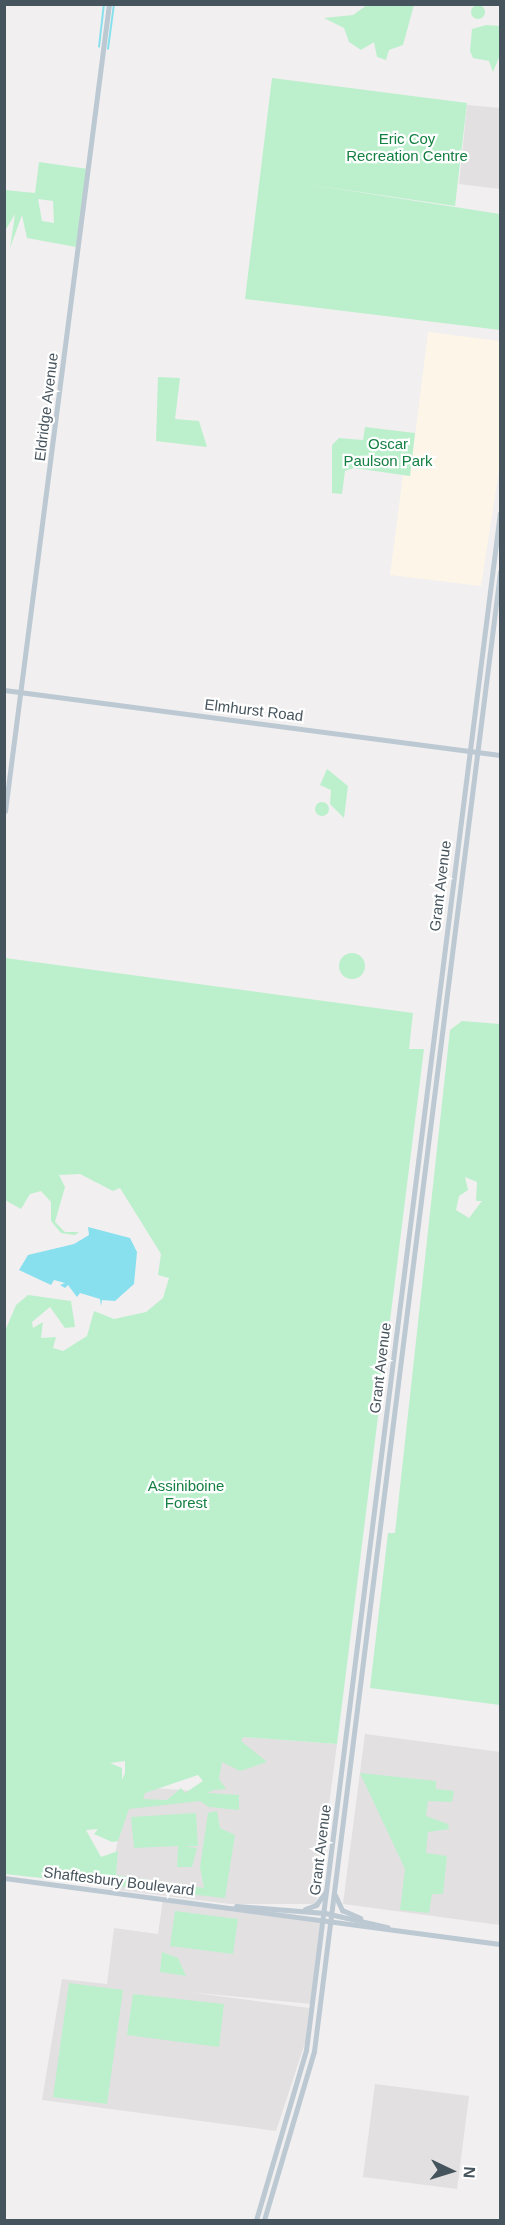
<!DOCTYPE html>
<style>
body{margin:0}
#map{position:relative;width:505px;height:2225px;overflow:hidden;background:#f1efef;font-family:Arial,sans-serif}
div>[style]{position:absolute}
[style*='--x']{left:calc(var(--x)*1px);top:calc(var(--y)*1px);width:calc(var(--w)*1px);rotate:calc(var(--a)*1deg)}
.commercial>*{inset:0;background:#fcf5e8}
.education>*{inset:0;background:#e2e0e1}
.green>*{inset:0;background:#bcf0cd}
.round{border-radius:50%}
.water>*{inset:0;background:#88e0ee}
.stream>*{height:1.5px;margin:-0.75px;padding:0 0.75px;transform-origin:0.75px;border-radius:0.75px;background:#88e0ee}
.secondary>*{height:5px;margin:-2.5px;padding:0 2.5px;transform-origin:2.5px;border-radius:2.5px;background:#bcc9d3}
span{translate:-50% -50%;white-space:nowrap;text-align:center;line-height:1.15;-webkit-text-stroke:4.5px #fff;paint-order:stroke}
.park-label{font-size:15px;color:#158043}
.street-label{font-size:15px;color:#46545d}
.frame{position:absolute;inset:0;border:6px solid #46545d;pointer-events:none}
.north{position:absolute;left:421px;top:2141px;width:60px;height:60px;-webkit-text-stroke:4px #fff;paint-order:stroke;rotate:94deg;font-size:16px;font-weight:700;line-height:24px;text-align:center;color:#46545d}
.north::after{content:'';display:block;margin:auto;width:21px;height:27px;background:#46545d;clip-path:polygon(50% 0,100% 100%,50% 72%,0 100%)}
</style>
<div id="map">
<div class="commercial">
<i style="clip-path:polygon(428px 332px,500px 341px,500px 464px,481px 586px,390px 575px,403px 475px,410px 476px)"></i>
</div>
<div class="education">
<i style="clip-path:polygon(467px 105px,500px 108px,500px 189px,459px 184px)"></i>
<i style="clip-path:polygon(365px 1734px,500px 1752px,500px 1925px,343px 1904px)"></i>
<i style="clip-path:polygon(243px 1737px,337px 1744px,316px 1904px,230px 1904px,110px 1889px,126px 1786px,208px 1792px,221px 1762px)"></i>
<i style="clip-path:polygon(163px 1899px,322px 1921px,312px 2004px,188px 1992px,309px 2008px,305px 2043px,276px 2131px,42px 2100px,62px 1979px,107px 1984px,114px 1928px,158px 1934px)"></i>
<i style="clip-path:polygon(375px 2084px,469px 2096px,457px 2189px,363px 2177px)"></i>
</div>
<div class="green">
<i style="clip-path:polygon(367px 5px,414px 5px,403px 45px,389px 50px,386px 60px,377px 57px,374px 42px,361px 50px,349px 42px,344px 28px,324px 18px,353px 15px)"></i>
<i class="round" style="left:471px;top:5px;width:14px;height:14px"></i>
<i style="clip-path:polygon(486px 25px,500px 26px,500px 55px,493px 72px,489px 61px,473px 58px,470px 51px,472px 29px)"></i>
<i style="clip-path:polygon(272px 78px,467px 103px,455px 206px,306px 184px,500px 214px,500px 330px,245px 299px)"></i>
<i style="clip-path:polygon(evenodd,39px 162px,88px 169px,76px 247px,27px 238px,22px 215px,10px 248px,15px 214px,5px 231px,5px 190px,35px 193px,39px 162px,38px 199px,53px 201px,54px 223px,42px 221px,38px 199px)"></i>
<i style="clip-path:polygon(158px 377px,180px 378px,175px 419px,199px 421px,207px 447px,156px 441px)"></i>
<i style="clip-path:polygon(365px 427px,415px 433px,410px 476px,354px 468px,345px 471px,342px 494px,332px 493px,332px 445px,339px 438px,363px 440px)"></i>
<i style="clip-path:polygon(327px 769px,348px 786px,344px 818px,330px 804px,331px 790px,320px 785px)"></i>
<i class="round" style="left:315px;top:802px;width:14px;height:14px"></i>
<i class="round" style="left:339px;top:953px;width:26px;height:26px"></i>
<i style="clip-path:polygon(evenodd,5px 958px,413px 1013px,409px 1049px,424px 1049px,337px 1744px,243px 1737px,241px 1741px,267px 1762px,240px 1771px,222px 1762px,219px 1779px,226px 1789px,214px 1790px,207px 1793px,239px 1795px,239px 1810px,209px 1807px,200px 1801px,129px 1809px,118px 1841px,112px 1842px,94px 1834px,98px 1829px,86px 1830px,101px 1857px,118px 1851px,116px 1875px,204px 1888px,200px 1867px,208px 1813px,217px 1811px,220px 1828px,235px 1835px,225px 1898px,5px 1874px,5px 1331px,16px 1305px,28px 1295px,71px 1301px,75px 1327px,65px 1328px,50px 1307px,32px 1322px,33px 1328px,43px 1322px,41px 1338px,56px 1337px,53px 1348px,63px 1351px,87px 1336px,94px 1311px,114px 1319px,146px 1312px,163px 1298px,169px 1278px,158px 1275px,161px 1254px,120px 1188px,113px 1191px,80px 1174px,59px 1175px,65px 1187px,55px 1222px,65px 1232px,79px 1232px,75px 1235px,61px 1233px,51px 1221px,51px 1202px,41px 1191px,30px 1194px,21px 1209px,5px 1200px,5px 958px,125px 1761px,125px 1773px,122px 1780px,122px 1768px,110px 1763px,125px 1761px,5px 958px,198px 1775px,203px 1781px,185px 1793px,181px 1788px,167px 1800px,143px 1799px,145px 1793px,198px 1775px)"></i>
<i style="clip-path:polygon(evenodd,462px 1021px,500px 1024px,500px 1705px,370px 1688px,388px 1533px,395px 1533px,450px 1030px,462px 1021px,465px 1177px,477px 1182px,476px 1201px,482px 1201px,469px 1218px,456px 1210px,459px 1196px,468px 1190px,465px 1177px)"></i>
<i style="clip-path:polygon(360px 1773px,436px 1781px,436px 1789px,454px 1791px,452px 1802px,428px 1801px,426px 1816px,448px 1824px,449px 1829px,428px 1832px,426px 1853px,447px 1856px,443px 1894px,432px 1894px,429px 1913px,400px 1910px,405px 1869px)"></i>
<i style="clip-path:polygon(196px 1813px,198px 1846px,185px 1846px,197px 1848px,192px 1867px,177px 1867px,178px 1846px,134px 1848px,131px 1817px)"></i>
<i style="clip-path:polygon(175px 1911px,238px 1919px,233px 1954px,170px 1946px)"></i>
<i style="clip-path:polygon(162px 1952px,178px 1958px,186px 1976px,160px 1972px)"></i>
<i style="clip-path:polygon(69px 1983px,123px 1990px,107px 2104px,53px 2097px)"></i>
<i style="clip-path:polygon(133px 1994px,224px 2004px,219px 2047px,127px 2035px)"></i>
</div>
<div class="water">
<i style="clip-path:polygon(88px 1227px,130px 1238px,137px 1252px,134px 1284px,115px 1301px,102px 1300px,101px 1306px,100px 1299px,80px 1293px,77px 1297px,68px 1285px,65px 1288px,60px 1285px,65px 1283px,54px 1280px,51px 1285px,19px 1270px,28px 1255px,74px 1244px,89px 1235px)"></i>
</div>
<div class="stream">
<i style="--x:99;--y:47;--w:43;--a:-83.4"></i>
<i style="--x:108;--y:49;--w:45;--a:-82.4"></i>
</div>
<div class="secondary">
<i style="--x:4;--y:690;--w:500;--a:7.47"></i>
<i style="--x:5;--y:811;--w:814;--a:-82.66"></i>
<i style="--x:4;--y:1878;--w:500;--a:7.58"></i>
<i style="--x:335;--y:1895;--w:17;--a:65"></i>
<i style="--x:342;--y:1910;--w:20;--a:24"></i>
<i style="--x:236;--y:1906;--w:89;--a:4.5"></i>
<i style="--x:325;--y:1913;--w:64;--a:12.7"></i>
<i style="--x:305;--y:1909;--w:12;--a:-20"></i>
<i style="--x:316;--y:1905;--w:17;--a:-54"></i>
<i style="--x:256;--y:2220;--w:177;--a:-73.6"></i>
<i style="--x:306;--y:2050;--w:1549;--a:-82.81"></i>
<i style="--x:264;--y:2220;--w:176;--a:-73.5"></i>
<i style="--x:314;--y:2051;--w:1491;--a:-82.83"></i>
</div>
<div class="park-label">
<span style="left:407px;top:147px">Eric Coy<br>Recreation Centre</span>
<span style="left:388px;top:452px">Oscar<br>Paulson Park</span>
<span style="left:186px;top:1494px">Assiniboine<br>Forest</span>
</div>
<div class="street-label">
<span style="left:46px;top:407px;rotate:-83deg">Eldridge Avenue</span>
<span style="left:254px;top:710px;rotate:7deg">Elmhurst Road</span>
<span style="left:440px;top:886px;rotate:-83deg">Grant Avenue</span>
<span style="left:380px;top:1368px;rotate:-83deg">Grant Avenue</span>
<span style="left:320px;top:1850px;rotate:-83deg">Grant Avenue</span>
<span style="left:119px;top:1881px;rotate:7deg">Shaftesbury Boulevard</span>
</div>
<div class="frame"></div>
<div class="north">N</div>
</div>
